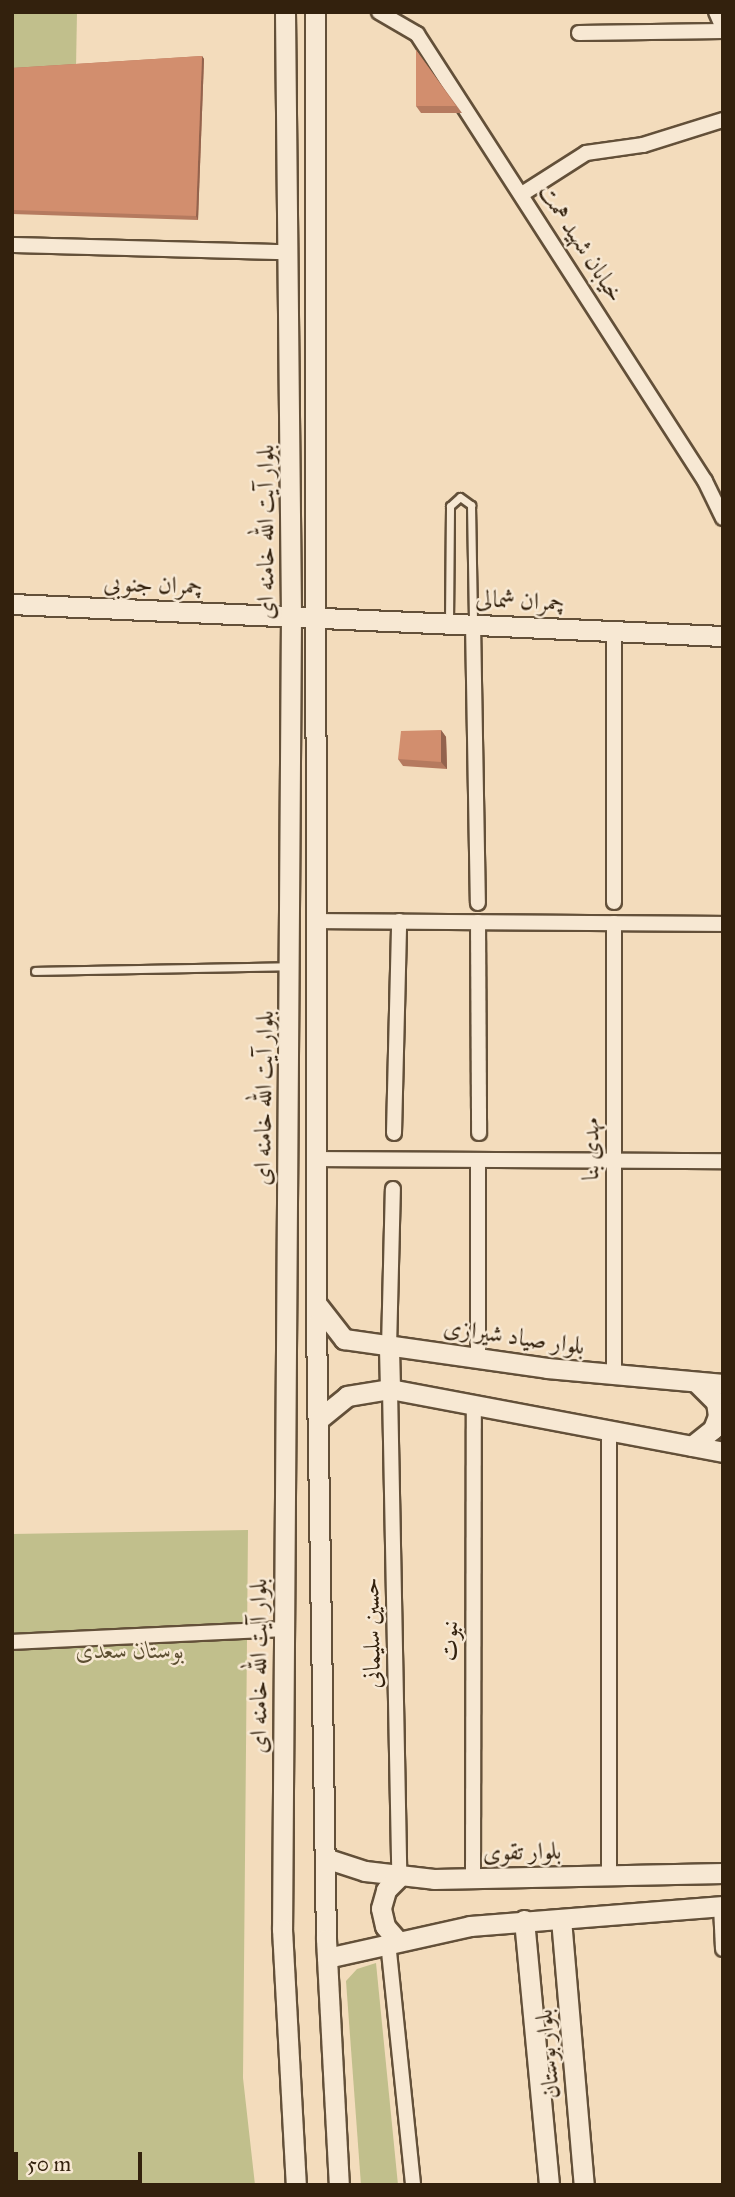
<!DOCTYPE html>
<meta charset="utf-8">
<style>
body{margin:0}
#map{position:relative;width:735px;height:2197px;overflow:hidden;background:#f3dcbc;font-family:"IM FELL Great Primer",Amiri,serif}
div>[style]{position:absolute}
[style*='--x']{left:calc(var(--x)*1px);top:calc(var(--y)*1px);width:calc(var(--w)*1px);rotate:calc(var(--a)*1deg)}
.green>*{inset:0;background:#c1bf8c}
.roads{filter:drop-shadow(2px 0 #635039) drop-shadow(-2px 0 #635039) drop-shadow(0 2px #635039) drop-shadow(0 -2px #635039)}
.lane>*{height:7px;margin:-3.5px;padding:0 3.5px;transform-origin:3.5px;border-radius:3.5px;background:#f7e8d3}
.street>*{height:14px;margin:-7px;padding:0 7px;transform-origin:7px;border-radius:7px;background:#f7e8d3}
.secondary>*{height:19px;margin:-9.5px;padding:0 9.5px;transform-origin:9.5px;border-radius:9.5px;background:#f7e8d3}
.wall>*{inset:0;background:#b57a5f}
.shaded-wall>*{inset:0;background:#93634d}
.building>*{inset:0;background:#d28e6e}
span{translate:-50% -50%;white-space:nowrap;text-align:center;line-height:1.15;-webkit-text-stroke:5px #f7e8d3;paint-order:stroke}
.street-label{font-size:24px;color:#33210d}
.park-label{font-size:24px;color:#5e5033;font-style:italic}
.frame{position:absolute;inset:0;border:14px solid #33210d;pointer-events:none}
.scale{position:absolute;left:14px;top:2152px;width:128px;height:32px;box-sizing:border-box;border:4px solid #33210d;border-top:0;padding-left:9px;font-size:21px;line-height:24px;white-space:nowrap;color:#33210d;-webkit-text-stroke:5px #f7e8d3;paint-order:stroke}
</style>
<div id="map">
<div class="green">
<i style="clip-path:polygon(12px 12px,77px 12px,76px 68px,12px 72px)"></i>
<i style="clip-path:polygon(248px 1530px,243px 2078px,255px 2185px,12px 2185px,12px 1534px)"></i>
<i style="clip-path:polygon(376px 1963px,398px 2185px,361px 2185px,346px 1981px,357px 1969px)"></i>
</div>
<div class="roads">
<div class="lane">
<i style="--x:449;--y:622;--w:116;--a:-89.5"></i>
<i style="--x:450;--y:506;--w:13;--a:-42"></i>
<i style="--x:460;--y:497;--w:14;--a:36"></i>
<i style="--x:471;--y:505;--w:117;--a:89"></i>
<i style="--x:35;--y:971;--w:250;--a:-1.1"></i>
</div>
<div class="street">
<i style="--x:379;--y:12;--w:44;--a:30.1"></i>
<i style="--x:417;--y:34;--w:532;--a:57.21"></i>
<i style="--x:705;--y:481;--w:41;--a:64.1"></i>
<i style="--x:716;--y:12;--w:17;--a:66"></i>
<i style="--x:579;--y:33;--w:144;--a:-0.8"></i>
<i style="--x:522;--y:194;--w:76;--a:-32.6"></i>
<i style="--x:586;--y:153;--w:58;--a:-8"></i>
<i style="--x:643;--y:145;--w:84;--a:-17.4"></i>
<i style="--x:12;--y:245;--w:276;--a:1.5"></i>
<i style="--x:473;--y:623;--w:280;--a:89"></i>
<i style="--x:614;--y:902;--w:272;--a:-90"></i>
<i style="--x:315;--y:921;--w:408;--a:0.4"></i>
<i style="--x:478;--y:922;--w:211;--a:89.7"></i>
<i style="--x:614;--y:923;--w:451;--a:90"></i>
<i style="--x:394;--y:1133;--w:212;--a:-88.6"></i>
<i style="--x:316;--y:1159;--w:407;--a:0.3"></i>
<i style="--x:478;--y:1160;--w:198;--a:90"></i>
<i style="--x:389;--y:1348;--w:159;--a:-88.6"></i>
<i style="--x:390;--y:1389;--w:488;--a:88.9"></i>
<i style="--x:609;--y:1430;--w:445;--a:90"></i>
<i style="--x:12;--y:1642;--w:272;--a:-2.7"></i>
<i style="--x:473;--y:1878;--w:474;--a:-89.9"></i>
<i style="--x:721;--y:1906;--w:43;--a:87.3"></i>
<i style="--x:388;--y:1942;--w:244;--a:84.1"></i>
</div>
<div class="secondary">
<i style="--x:285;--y:12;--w:603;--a:89.43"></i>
<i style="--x:291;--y:615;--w:1314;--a:90.39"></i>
<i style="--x:282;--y:1929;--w:256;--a:86.9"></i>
<i style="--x:315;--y:12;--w:1312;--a:89.96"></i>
<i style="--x:316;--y:1324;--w:615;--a:89.07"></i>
<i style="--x:326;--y:1939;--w:246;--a:87"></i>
<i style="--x:12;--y:604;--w:712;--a:2.58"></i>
<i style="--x:316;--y:1303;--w:46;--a:52.1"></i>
<i style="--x:344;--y:1339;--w:205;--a:8.1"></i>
<i style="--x:547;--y:1368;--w:177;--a:5.2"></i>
<i style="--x:389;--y:1348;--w:41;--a:88.6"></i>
<i style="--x:319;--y:1419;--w:36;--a:-39"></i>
<i style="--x:347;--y:1396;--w:44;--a:-9.2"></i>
<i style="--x:390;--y:1389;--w:339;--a:10.7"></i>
<i style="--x:692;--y:1446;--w:27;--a:-39"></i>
<i style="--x:713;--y:1429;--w:14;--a:-69"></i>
<i style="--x:718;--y:1416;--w:14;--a:-98"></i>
<i style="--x:716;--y:1402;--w:28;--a:-135"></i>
<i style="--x:325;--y:1858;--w:42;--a:18"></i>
<i style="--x:365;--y:1871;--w:69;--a:6.6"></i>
<i style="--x:434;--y:1879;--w:289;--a:-1.2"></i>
<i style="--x:561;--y:1919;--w:267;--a:85.1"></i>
<i style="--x:524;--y:1920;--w:266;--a:84.6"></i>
<i style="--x:397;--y:1940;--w:18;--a:-131"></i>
<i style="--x:385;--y:1926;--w:18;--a:-103"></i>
<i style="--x:381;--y:1908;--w:19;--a:-74"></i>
<i style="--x:386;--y:1890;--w:18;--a:-45"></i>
<i style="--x:327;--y:1958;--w:147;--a:-12.6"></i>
<i style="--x:470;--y:1926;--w:254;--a:-4.5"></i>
</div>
</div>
<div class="wall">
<i style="clip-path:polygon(416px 50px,462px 113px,421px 113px,416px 106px)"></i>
<i style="clip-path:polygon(202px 56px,204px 59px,198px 220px,12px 214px,12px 68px)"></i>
<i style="clip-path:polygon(441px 730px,446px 737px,447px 769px,403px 766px,398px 759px)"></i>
</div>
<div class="shaded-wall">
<i style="clip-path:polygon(202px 56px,204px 59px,198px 220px,196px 216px)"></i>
<i style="clip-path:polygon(441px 730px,446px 737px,447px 769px,441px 762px)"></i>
</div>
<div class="building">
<i style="clip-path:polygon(416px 50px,456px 106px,416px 106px)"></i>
<i style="clip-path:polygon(202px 56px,196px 216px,12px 210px,12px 68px)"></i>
<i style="clip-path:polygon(441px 730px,441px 762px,398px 759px,401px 731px)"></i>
</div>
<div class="street-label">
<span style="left:581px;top:243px;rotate:57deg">خیابان شهید همت</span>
<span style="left:266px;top:532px;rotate:-90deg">بلوار آیت الله خامنه ای</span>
<span style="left:153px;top:585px;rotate:2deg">چمران جنوبی</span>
<span style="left:520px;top:601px;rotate:3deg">چمران شمالی</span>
<span style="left:264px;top:1098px;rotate:-89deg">بلوار آیت الله خامنه ای</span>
<span style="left:591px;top:1149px;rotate:-90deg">مهدی بنا</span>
<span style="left:514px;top:1337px;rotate:8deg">بلوار صیاد شیرازی</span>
<span style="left:372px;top:1633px;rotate:-91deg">حسین سلیمانی</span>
<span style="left:450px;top:1641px;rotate:-90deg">نبوت</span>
<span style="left:259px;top:1666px;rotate:-90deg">بلوار آیت الله خامنه ای</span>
<span style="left:522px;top:1852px;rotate:-1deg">بلوار تقوی</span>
<span style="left:548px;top:2054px;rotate:-95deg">بلوار بوستان</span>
</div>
<div class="park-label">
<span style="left:130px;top:1651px">بوستان سعدی</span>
</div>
<div class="frame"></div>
<div class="scale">50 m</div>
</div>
